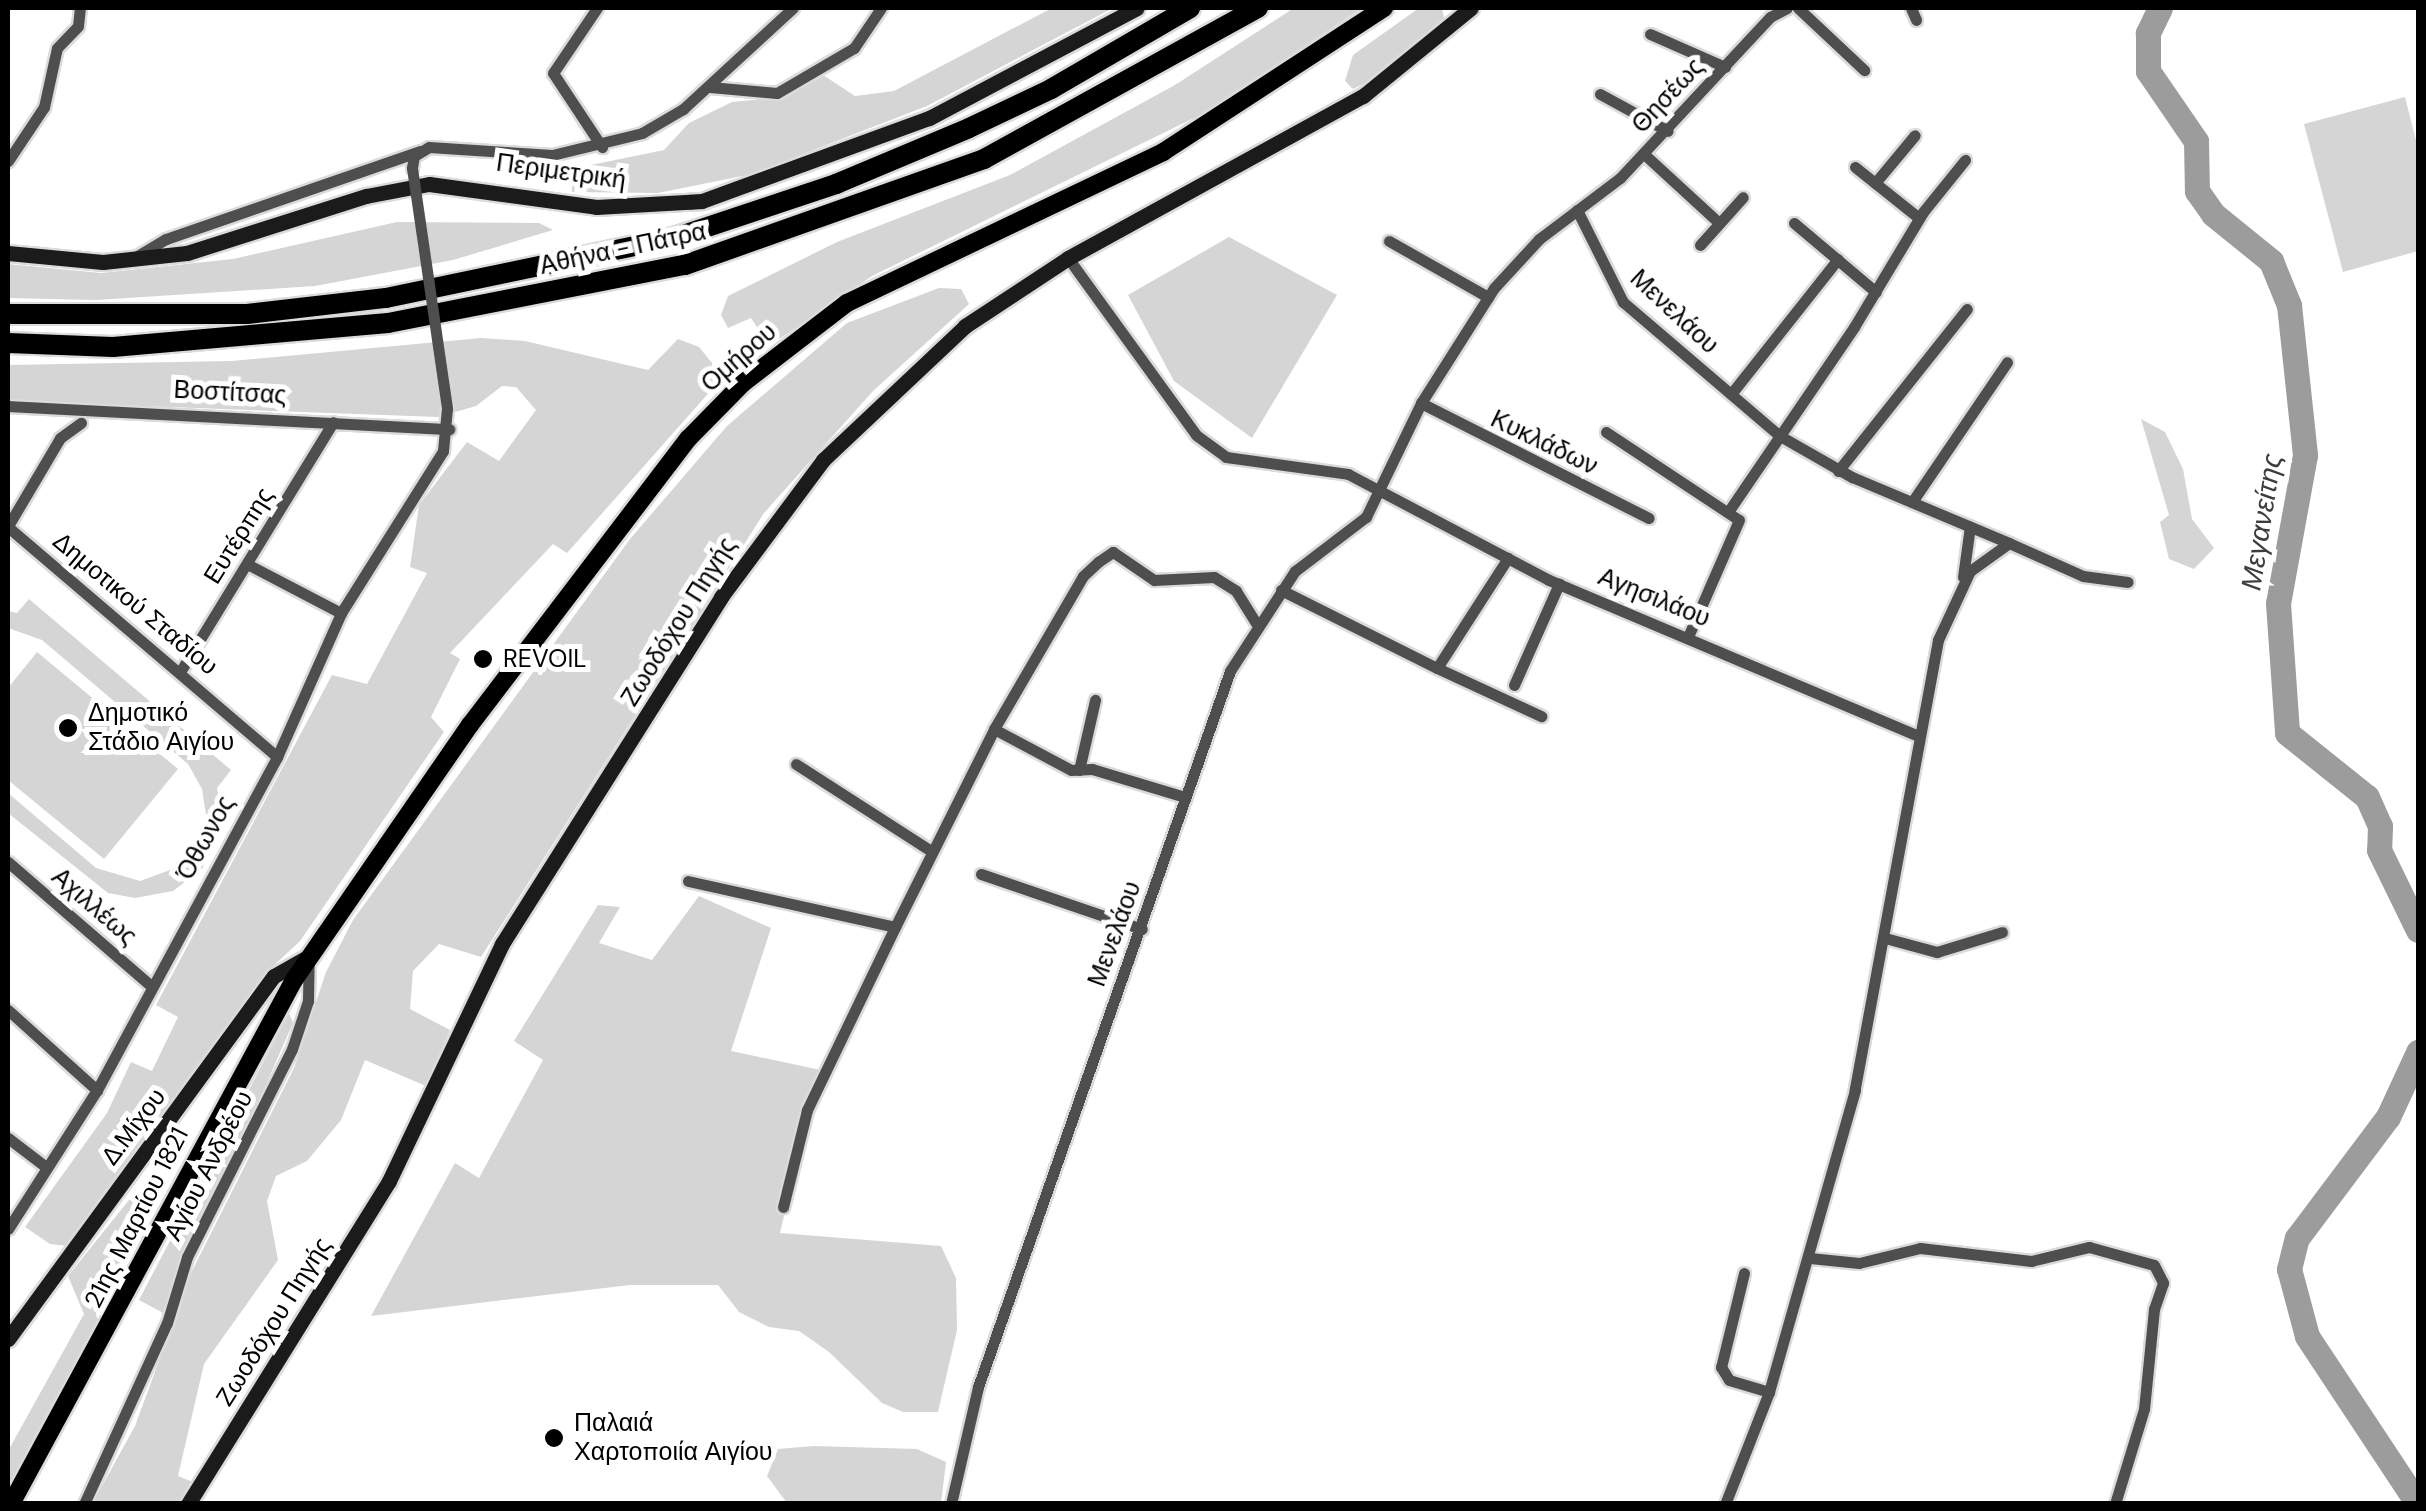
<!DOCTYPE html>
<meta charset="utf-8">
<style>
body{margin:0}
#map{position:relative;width:2426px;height:1511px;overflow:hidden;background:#fff;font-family:"DM Sans",sans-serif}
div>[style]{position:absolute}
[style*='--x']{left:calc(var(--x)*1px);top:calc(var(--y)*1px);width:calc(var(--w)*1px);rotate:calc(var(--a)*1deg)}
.green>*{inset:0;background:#d5d5d5}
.river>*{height:25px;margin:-12.5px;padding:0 12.5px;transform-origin:12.5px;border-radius:12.5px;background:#9c9c9c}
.roads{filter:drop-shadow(2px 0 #dbdbdb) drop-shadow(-2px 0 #dbdbdb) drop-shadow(0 2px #dbdbdb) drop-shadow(0 -2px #dbdbdb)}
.street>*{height:11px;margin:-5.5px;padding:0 5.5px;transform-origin:5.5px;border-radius:5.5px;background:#4e4e4e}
.secondary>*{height:15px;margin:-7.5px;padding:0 7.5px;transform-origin:7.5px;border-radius:7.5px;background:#1b1b1b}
.primary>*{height:18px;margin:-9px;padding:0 9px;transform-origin:9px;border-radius:9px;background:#000}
.highway>*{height:20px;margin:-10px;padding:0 10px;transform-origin:10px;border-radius:10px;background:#000}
.street-bridge>*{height:11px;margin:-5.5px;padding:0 5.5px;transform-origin:5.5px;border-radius:5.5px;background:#4e4e4e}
.dots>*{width:28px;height:28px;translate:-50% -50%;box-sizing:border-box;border:5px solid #fff;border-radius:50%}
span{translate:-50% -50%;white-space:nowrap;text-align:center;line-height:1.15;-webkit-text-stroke:10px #fff;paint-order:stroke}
.street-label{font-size:25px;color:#000}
.poi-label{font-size:25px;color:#000}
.left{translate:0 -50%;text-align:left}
.water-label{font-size:28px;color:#3d3d3d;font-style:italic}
.frame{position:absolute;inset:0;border:10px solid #000;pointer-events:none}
</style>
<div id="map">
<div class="green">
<i style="clip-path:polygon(1052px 8px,1113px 8px,927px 106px,752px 174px,658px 193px,572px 192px,572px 173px,581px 167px,664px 150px,689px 123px,732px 102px,765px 99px,823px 75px,855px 96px,894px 91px)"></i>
<i style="clip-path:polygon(1294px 8px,1362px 8px,1202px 114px,872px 276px,769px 346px,751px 318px,728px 328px,721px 315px,728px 296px,837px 242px,1010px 175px,1175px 85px)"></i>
<i style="clip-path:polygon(1419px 8px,1442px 8px,1444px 18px,1377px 77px,1353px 89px,1345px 81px,1353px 55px)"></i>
<i style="clip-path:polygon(2405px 97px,2418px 148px,2418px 251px,2343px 272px,2304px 124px)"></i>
<i style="clip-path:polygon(397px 222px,539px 223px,553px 230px,453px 260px,315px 286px,96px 300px,8px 298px,8px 264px,101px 273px,233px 259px)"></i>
<i style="clip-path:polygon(1229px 237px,1337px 295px,1252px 438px,1174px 381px,1128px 295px)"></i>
<i style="clip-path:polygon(939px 288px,961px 289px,969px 304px,873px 391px,764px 513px,481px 957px,439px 944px,413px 971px,410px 1009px,450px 1030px,426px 1086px,365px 1060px,341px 1120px,307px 1161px,276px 1176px,267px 1201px,278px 1260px,204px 1364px,178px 1476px,193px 1482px,178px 1503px,92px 1504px,135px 1426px,192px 1271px,294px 1068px,326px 972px,353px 920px,630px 539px,727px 426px,847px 323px)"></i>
<i style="clip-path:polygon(481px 338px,525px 341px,648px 370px,678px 339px,699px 347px,712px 363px,713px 388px,567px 553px,553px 544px,450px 653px,460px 659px,431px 717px,444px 732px,300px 941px,268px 971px,68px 1246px,50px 1244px,25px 1227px,107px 1113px,131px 1062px,152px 1071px,178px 1017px,156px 1005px,332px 675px,367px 684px,427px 573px,410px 567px,419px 505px,467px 442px,499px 461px,536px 410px,516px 387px,502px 386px,476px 406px,438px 417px,8px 401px,8px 365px,232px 361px)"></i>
<i style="clip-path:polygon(2141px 419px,2165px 432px,2183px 469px,2192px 519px,2214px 548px,2194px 569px,2169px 559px,2160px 522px,2169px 515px)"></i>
<i style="clip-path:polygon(29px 599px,231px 770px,217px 788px,222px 812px,214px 845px,202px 869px,173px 891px,135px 898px,108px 893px,8px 813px,8px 793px,96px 868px,140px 881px,181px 866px,201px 838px,206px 815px,202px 789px,188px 764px,42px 640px,8px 628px,8px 611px,17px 613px)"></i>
<i style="clip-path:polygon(37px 652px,178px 769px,104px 859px,8px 780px,8px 688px)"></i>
<i style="clip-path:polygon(699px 896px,771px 928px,731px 1051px,830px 1072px,802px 1139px,780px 1233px,941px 1246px,956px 1278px,957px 1330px,938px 1412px,903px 1412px,882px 1403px,829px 1352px,799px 1331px,769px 1327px,739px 1312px,718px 1285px,630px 1285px,371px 1316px,455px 1163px,479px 1178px,543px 1060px,514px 1041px,598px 905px,620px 907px,599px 943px,652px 960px)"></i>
<i style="clip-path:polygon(289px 1013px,293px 1023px,165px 1314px,139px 1300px)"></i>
<i style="clip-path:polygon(133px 1195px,140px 1200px,139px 1227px,119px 1280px,8px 1489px,8px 1451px,84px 1314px,68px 1276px)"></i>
<i style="clip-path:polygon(814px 1446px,917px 1449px,946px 1462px,941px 1503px,787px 1503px,767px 1476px,778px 1449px)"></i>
</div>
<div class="river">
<i style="--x:2160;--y:8;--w:28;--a:116"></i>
<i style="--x:2148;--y:33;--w:38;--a:90"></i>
<i style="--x:2148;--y:71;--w:85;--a:55.6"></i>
<i style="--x:2196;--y:141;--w:50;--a:88.9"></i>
<i style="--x:2197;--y:191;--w:28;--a:55"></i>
<i style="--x:2213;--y:214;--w:75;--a:39"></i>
<i style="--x:2271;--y:261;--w:48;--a:67.8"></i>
<i style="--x:2289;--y:305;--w:151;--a:83.9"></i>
<i style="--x:2305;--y:455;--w:150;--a:100.3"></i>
<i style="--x:2278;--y:603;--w:130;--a:86"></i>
<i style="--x:2287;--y:733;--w:102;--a:38.7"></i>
<i style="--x:2367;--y:797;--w:32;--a:66"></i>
<i style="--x:2380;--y:826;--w:24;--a:92"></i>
<i style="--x:2379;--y:850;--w:89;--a:64"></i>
<i style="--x:2418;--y:1504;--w:201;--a:-123.5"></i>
<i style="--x:2307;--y:1336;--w:69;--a:-105"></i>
<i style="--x:2289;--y:1269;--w:32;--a:-76"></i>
<i style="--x:2297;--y:1238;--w:151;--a:-53.1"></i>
<i style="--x:2388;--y:1117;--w:72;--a:-65.2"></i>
</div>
<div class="roads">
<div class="street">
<i style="--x:597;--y:8;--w:78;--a:124.1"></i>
<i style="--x:553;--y:73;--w:89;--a:56.5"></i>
<i style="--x:1798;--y:8;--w:91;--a:43.2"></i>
<i style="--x:1911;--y:8;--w:13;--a:67"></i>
<i style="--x:1650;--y:34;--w:82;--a:23.7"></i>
<i style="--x:710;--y:87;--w:67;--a:5.1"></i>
<i style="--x:777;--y:93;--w:89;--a:-30.3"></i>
<i style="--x:854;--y:48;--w:48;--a:-56"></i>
<i style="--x:1600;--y:94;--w:77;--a:28.6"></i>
<i style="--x:1644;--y:154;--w:102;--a:42.6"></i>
<i style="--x:8;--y:161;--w:65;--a:-56.3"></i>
<i style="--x:44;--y:107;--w:60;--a:-77.6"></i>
<i style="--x:57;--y:48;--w:30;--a:-46"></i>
<i style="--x:78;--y:26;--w:18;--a:-84"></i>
<i style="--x:1855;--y:167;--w:82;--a:38.6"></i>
<i style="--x:412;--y:168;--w:12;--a:-81"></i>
<i style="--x:414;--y:156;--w:17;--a:-31"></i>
<i style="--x:429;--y:147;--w:123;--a:3.7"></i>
<i style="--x:552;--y:155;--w:93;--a:-13.7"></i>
<i style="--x:642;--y:133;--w:48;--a:-30.3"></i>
<i style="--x:683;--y:109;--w:149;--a:-42.6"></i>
<i style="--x:1875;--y:183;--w:62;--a:-50.2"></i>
<i style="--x:1577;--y:210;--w:103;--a:63.4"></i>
<i style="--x:1623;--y:302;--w:206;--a:40.5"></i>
<i style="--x:1780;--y:436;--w:83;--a:29.7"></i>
<i style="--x:1852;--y:477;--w:170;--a:22.8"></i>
<i style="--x:2009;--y:543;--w:48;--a:144.3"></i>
<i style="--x:1970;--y:571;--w:76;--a:114.9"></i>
<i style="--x:1938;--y:640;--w:458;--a:100.5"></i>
<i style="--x:1855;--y:1090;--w:314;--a:105.9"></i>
<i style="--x:1769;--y:1392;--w:120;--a:111.4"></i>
<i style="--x:1794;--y:223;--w:107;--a:40.1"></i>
<i style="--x:1389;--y:241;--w:114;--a:29.5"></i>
<i style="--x:1700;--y:245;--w:64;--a:-48.1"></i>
<i style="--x:134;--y:258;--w:37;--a:-31"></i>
<i style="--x:166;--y:239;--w:269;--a:-19.1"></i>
<i style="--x:1068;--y:258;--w:218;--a:54.1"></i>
<i style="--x:1196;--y:435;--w:37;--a:36"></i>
<i style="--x:1226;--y:457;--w:123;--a:7.9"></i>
<i style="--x:1348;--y:474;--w:227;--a:27.8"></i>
<i style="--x:1549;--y:580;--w:401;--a:22.9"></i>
<i style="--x:1731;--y:394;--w:172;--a:-51.6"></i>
<i style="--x:1421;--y:403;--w:255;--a:26.8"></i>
<i style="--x:8;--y:406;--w:442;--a:3"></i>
<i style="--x:1606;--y:432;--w:159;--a:33.5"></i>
<i style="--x:1739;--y:520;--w:128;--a:113.6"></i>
<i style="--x:1838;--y:471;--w:207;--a:-51.5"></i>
<i style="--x:1912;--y:502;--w:169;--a:-55.8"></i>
<i style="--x:1728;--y:512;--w:224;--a:-55.7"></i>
<i style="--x:1854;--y:327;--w:134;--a:-59"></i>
<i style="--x:1923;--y:212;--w:67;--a:-51.1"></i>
<i style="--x:8;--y:526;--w:102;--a:-59.4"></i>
<i style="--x:60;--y:438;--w:26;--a:-36"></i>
<i style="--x:8;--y:527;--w:354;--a:40.5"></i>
<i style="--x:2009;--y:543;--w:81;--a:24"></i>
<i style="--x:2083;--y:576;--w:45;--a:7.6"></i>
<i style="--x:249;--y:565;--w:104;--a:27.6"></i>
<i style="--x:1963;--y:577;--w:51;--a:-82.2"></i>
<i style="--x:1281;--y:590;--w:174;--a:26.6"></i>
<i style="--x:1437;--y:668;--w:131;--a:-57.2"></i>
<i style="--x:1437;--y:668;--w:115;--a:24.8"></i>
<i style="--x:180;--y:672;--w:293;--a:-58.5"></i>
<i style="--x:1514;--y:685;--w:111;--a:-66"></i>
<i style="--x:994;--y:729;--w:87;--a:28"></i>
<i style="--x:1071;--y:770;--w:21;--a:-3"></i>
<i style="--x:1092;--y:769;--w:97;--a:16.8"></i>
<i style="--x:796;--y:764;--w:161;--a:32.8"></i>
<i style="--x:1079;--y:770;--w:72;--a:-77.1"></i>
<i style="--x:8;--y:862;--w:189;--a:40.9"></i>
<i style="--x:981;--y:874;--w:170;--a:18.9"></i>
<i style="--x:688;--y:881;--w:212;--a:12.5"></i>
<i style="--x:895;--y:927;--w:221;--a:-63.4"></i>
<i style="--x:994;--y:729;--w:177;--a:-59.8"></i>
<i style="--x:1083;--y:576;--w:21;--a:-43"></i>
<i style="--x:1098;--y:562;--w:18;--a:-34"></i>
<i style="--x:1113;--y:552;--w:50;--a:34.3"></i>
<i style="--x:1154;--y:580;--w:60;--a:-2.9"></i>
<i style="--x:1214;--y:577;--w:26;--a:32"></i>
<i style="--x:1236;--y:591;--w:39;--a:58"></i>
<i style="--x:1885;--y:938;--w:54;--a:15.1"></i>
<i style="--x:1937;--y:952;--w:68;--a:-17.1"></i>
<i style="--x:8;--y:1010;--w:120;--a:42"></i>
<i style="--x:8;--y:1138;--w:48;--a:37.3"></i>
<i style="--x:783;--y:1207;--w:100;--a:-76.1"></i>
<i style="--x:807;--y:1110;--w:203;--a:-64.3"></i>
<i style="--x:8;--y:1229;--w:165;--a:-57.4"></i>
<i style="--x:97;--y:1090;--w:379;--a:-61.6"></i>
<i style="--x:277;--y:757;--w:158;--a:-66"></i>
<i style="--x:341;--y:613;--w:191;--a:-57.8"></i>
<i style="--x:443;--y:451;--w:43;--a:-84.7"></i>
<i style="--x:1810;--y:1258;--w:49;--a:5.8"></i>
<i style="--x:1859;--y:1263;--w:63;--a:-13.8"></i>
<i style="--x:1920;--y:1248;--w:112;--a:6.7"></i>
<i style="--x:2031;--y:1261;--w:60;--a:-13.6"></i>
<i style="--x:2089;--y:1247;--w:67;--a:15.5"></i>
<i style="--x:2154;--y:1265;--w:20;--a:63"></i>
<i style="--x:2163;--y:1283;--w:28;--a:109"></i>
<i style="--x:2154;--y:1309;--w:100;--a:95.7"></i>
<i style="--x:2144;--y:1409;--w:99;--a:107"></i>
<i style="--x:1744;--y:1273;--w:97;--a:103.7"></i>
<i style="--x:1721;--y:1367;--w:15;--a:58"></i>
<i style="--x:1729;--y:1380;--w:42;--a:16.7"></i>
<i style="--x:84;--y:1504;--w:199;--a:-65.4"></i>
<i style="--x:167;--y:1323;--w:69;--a:-73.1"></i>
<i style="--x:187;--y:1257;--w:233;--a:-63.2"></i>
<i style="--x:292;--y:1049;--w:51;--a:-71.6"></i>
<i style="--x:308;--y:1001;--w:39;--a:-89"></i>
<i style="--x:951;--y:1504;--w:120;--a:-77"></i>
<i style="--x:978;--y:1387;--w:759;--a:-70.61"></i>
<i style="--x:1230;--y:671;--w:119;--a:-57"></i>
<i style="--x:1295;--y:571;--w:89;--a:-37.3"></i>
<i style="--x:1366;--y:517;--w:127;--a:-64.2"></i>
<i style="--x:1421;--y:403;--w:136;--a:-57.6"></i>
<i style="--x:1494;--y:288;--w:67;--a:-47.4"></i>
<i style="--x:1539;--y:239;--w:101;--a:-37"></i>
<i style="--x:1620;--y:178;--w:220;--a:-47"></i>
<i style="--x:1770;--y:17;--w:19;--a:-28"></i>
</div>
<div class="secondary">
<i style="--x:8;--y:253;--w:95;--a:5.4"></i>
<i style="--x:103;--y:262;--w:84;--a:-6.1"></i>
<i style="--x:187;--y:253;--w:188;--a:-17.7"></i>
<i style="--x:366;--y:196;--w:64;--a:-10.8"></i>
<i style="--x:429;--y:184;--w:169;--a:7.8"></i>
<i style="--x:596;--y:207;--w:106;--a:-3.2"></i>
<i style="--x:702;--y:201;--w:242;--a:-20.1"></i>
<i style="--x:929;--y:118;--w:235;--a:-27.9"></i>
<i style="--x:8;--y:1339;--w:450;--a:-53.8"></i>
<i style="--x:274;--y:976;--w:40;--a:-29.7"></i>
<i style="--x:188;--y:1504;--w:380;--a:-58.1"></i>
<i style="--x:389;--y:1181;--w:263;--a:-64.5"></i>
<i style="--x:502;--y:944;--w:410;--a:-57.7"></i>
<i style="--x:721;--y:597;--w:171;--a:-53.3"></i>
<i style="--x:823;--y:460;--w:195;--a:-43.3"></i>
<i style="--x:965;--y:326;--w:123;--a:-33.4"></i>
<i style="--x:1068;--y:258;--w:337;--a:-28.8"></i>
<i style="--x:1363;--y:96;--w:139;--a:-39.2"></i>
</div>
<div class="primary">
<i style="--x:11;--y:1504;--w:596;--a:-61.63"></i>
<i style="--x:294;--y:980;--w:310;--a:-55.4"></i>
<i style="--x:470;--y:725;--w:360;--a:-52.7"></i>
<i style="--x:688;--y:439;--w:78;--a:-45.5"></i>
<i style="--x:743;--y:383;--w:131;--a:-37.6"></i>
<i style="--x:847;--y:303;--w:350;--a:-25.5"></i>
<i style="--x:1163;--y:152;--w:264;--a:-33.1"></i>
</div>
<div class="highway">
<i style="--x:8;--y:314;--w:239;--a:0"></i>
<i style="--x:247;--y:314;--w:140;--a:-6.6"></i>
<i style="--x:386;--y:298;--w:297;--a:-11.8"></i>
<i style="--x:677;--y:237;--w:168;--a:-18.4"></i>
<i style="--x:836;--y:184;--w:144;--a:-22.8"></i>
<i style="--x:969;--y:128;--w:91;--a:-25.4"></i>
<i style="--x:1051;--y:89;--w:161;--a:-30.2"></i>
<i style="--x:8;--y:343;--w:105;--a:2.2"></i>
<i style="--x:113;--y:347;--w:276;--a:-5"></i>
<i style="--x:388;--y:323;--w:303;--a:-11.1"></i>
<i style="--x:685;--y:265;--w:317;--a:-19.5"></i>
<i style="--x:984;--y:159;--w:313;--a:-28.9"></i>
</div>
</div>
<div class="street-bridge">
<i style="--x:412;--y:168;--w:243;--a:81.7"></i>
</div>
<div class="dots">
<i style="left:483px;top:659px;background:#000"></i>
<i style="left:68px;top:728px;background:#000"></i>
<i style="left:554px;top:1438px;background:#000"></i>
</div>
<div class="street-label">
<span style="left:1668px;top:96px;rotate:-47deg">Θησέως</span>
<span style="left:561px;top:172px;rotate:8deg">Περιμετρική</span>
<span style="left:623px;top:249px;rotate:-12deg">Αθήνα - Πάτρα</span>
<span style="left:1674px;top:312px;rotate:43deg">Μενελάου</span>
<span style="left:739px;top:358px;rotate:-41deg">Ομήρου</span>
<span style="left:230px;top:393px;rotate:3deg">Βοστίτσας</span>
<span style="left:1544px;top:443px;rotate:26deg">Κυκλάδων</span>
<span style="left:239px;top:536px;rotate:-58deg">Ευτέρπης</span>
<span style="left:1654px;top:598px;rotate:22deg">Αγησιλάου</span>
<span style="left:135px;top:604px;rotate:40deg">Δημοτικού Σταδίου</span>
<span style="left:679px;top:622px;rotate:-58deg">Ζωοδόχου Πηγής</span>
<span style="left:206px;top:838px;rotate:-61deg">Όθωνος</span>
<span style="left:94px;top:907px;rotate:41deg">Αχιλλέως</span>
<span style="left:1115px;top:934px;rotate:-70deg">Μενελάου</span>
<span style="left:134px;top:1127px;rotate:-53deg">Δ.Μίχου</span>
<span style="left:209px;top:1166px;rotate:-63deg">Αγίου Ανδρέου</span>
<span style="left:137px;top:1218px;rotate:-63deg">21ης Μαρτίου 1821</span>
<span style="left:274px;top:1322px;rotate:-58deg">Ζωοδόχου Πηγής</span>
</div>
<div class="poi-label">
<span class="left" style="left:503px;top:659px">REVOIL</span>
<span class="left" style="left:88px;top:728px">Δημοτικό<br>Στάδιο Αιγίου</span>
<span class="left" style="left:574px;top:1438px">Παλαιά<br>Χαρτοποιία Αιγίου</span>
</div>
<div class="water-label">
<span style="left:2262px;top:522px;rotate:-81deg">Μεγανείτης</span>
</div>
<div class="frame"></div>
</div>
